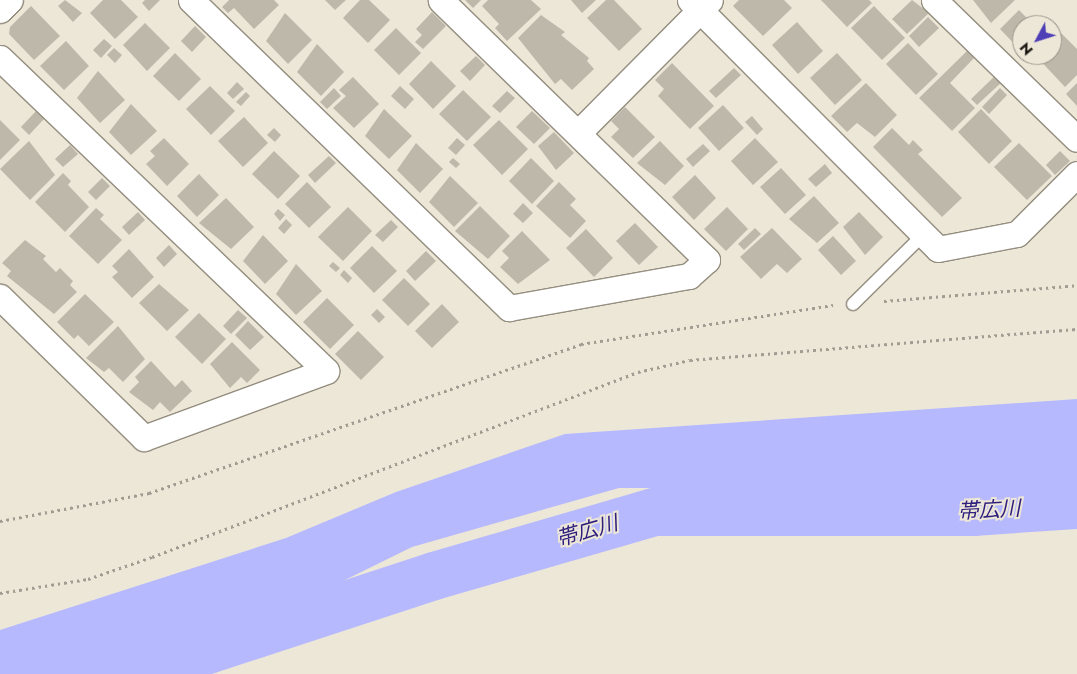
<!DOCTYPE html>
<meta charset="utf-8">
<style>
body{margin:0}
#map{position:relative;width:1077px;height:674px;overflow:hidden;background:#ede7d8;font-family:Jost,"Noto Sans JP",sans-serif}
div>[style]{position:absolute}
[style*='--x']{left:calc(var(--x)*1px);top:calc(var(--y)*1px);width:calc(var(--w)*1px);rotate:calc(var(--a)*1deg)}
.water>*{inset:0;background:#b6b9fe}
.river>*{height:48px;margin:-24px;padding:0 24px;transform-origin:24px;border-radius:24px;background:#b6b9fe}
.building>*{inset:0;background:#beb8aa}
.path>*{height:3px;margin-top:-1.5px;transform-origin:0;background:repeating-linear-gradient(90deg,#a19c91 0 2.5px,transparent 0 6.5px)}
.roads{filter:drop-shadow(1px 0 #948e80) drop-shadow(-1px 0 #948e80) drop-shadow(0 1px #948e80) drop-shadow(0 -1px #948e80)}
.lane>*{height:12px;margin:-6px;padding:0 6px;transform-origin:6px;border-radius:6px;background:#fff}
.street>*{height:25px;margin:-12.5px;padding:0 12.5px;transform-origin:12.5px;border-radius:12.5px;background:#fff}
span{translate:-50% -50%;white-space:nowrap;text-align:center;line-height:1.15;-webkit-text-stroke:4px #ede7d8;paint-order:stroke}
.water-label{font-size:21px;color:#2e1e7d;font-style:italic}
.north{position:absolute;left:1012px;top:15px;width:50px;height:50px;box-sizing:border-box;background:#ede7d8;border:1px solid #969186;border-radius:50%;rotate:230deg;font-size:14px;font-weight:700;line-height:20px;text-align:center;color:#13100b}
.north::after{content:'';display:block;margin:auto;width:18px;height:22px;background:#4e3fb6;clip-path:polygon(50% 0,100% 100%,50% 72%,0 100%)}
</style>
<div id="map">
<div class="water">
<i style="clip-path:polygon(1077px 399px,1077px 488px,619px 488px,412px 547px,154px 674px,0 674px,0 630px,286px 538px,396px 492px,565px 434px)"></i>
</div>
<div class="river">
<i style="--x:115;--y:674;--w:96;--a:-14.5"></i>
<i style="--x:208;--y:650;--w:238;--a:-18.1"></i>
<i style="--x:434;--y:576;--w:229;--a:-16.2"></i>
<i style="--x:654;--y:512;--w:319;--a:0"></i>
<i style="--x:973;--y:512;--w:104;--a:-3.9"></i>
</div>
<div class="building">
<i style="clip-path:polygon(65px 0,82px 13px,73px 22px,58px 6px)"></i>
<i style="clip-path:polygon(103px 0,121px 0,138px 17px,115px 39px,90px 13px)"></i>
<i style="clip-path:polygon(145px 0,160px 0,149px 11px,142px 3px)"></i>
<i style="clip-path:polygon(229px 0,274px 0,279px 5px,254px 29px,234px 8px,228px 13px,222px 7px)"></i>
<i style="clip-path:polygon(325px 0,346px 0,335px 10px)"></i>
<i style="clip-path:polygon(360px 0,369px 0,390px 20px,368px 43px,343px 18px)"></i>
<i style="clip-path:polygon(465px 0,481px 0,473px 8px)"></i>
<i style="clip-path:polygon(488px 0,531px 0,541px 9px,507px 41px,495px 28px,499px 24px,482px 6px)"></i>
<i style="clip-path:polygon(571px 0,596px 0,582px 13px)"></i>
<i style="clip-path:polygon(606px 0,614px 0,642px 29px,619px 51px,587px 18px)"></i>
<i style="clip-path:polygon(739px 0,784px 0,792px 8px,763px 36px,733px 6px)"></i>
<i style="clip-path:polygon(821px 0,869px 0,872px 3px,847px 27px)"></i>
<i style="clip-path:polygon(912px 0,929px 13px,907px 34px,892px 19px)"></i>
<i style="clip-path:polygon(973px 0,1015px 0,991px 23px)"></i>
<i style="clip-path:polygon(31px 6px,60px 36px,34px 60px,9px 34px,10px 27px)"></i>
<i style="clip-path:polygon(874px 6px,905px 38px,882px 60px,851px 28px)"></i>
<i style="clip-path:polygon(1019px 10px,1031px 22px,1036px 16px,1045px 25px,1022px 25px,1022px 52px,1000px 29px)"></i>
<i style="clip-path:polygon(432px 12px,446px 26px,423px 49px,415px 42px,422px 35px,416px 29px)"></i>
<i style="clip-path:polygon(285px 13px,312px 40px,288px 64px,266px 41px)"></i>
<i style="clip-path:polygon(541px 15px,565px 32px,561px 35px,589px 58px,587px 61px,594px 69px,572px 90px,561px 79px,555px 84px,518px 38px)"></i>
<i style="clip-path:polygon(928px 17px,939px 28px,919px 47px,909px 36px)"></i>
<i style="clip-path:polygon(797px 22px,823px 51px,798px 74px,772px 45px)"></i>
<i style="clip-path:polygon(145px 23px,170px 48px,147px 71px,123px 45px)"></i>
<i style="clip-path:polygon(195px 26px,206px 37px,192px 52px,181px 41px)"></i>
<i style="clip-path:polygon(396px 28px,421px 53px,399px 75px,374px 50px)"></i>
<i style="clip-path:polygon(1060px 32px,1077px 49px,1077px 75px,1065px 87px,1035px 55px,1052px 55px,1052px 40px)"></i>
<i style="clip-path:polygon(104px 39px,112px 46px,101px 58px,93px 50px)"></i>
<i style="clip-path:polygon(66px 41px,89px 66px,64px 90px,40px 66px)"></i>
<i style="clip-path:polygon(908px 43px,938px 74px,916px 95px,886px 64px)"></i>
<i style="clip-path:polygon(317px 44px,344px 72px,321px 96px,297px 72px)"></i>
<i style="clip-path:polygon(114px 48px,122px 55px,115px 63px,107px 55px)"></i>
<i style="clip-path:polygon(967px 51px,974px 58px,950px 83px,975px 108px,952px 131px,919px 98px)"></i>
<i style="clip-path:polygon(175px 53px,201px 79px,179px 101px,153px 76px)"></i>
<i style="clip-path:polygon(837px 53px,862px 80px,835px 105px,810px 78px)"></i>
<i style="clip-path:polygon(476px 56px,485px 65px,470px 81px,460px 71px)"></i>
<i style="clip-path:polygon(431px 61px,456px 86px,433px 109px,409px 84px)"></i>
<i style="clip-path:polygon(672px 63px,714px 106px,690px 129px,658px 96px,664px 89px,655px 80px)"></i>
<i style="clip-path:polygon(734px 68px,741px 75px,716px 98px,709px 91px)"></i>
<i style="clip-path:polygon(98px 71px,125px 100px,100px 123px,77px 98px)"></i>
<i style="clip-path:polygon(997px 74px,1003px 81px,977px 105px,971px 99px)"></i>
<i style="clip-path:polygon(353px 77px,379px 104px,354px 128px,333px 108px,346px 96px,339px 90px)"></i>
<i style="clip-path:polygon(237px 82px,244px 89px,233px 99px,227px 93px)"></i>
<i style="clip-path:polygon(866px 83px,897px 115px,875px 137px,857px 123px,847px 132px,831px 116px)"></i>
<i style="clip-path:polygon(1077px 83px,1077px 106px,1066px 94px)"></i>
<i style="clip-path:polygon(210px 86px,235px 111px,211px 135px,186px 109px)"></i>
<i style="clip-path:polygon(400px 86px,414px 99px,405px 109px,391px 96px)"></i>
<i style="clip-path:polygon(334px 88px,341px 96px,327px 109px,320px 102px)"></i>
<i style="clip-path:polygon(1000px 88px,1007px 95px,989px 114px,982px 107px)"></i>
<i style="clip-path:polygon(463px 90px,491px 117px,467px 141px,439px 114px)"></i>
<i style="clip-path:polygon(507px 91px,515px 98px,500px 113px,492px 106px)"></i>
<i style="clip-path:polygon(246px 92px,250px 96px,241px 106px,236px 102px)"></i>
<i style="clip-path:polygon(131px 104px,157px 131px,131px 155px,109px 132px)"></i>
<i style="clip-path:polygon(723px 105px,744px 128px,719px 151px,698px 128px)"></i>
<i style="clip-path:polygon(625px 107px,655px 137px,633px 158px,611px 137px,619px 129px,611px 121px)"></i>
<i style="clip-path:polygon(384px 109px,412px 136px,389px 159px,365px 136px)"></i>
<i style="clip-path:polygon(981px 109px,1012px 141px,989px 164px,958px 132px)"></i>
<i style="clip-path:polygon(36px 111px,44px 119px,29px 135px,21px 127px)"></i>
<i style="clip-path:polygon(532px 111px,550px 128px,534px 144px,516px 127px)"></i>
<i style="clip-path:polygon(752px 116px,763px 129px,757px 135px,745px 122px)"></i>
<i style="clip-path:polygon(244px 117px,268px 143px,243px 167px,218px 141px)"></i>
<i style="clip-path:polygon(0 120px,20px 140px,0 160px)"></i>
<i style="clip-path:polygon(499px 120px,528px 149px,502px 175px,473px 145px)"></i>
<i style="clip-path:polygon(274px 128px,281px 135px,275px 142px,267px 135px)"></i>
<i style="clip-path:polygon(892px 128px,909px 145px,913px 140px,923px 150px,918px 154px,962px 198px,942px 217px,873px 147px)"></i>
<i style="clip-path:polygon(554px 132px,574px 153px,556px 170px,538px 146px)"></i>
<i style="clip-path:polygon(164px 138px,189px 164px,167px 186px,146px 164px,155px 156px,150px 151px)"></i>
<i style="clip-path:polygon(457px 138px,465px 145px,456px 155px,448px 148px)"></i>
<i style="clip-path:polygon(755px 138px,778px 162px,753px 185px,731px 161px)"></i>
<i style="clip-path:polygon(29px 141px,55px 175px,30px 200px,0 169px)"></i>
<i style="clip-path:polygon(660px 141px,684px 166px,665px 185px,637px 163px)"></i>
<i style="clip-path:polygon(416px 143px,443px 169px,420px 193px,397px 170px)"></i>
<i style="clip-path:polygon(1019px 143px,1052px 176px,1027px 200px,994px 167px)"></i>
<i style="clip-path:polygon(703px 144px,710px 151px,693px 167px,686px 159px)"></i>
<i style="clip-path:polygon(70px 145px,78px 154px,63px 167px,55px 159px)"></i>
<i style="clip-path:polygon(274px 151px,300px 176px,278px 199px,252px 174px)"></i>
<i style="clip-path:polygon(1060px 151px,1070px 161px,1055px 175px,1046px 165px)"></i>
<i style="clip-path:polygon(329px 156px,336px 163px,315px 183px,308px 175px)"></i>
<i style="clip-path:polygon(453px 158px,460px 164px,456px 168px,449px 162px)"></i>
<i style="clip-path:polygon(531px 158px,554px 181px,532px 204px,509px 181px)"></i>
<i style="clip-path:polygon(825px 164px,832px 173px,816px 187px,808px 179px)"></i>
<i style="clip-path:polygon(781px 168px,806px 195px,785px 214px,760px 187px)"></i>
<i style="clip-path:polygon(63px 173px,71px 181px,68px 185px,89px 207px,65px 232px,35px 202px)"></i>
<i style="clip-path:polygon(199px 174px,219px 195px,197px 217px,177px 196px)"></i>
<i style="clip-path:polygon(695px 175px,716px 198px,694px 220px,672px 197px)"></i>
<i style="clip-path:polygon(450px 176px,478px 203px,454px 227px,429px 202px)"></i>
<i style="clip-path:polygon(102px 178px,110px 186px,96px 200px,88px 192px)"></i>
<i style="clip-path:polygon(307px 182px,331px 207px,309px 228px,285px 204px)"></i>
<i style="clip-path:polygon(559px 182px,576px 199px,570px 205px,586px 221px,570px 238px,536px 206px)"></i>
<i style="clip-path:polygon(814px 196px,839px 223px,817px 243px,789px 219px)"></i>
<i style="clip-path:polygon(226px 198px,254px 227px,231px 249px,199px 223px)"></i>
<i style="clip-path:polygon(523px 203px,533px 213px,523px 223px,513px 214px)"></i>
<i style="clip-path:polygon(480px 206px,510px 236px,488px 259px,455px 231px)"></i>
<i style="clip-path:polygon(348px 207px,372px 231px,343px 261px,318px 237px)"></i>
<i style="clip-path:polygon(727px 207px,748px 229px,726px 251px,704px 229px)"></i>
<i style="clip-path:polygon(96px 208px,104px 215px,100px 219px,122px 240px,98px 264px,69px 236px)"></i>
<i style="clip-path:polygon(278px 209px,285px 215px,280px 221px,274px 214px)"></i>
<i style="clip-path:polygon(138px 212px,145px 220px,129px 235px,122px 227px)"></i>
<i style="clip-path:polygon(859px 212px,883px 237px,865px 255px,843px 227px)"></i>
<i style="clip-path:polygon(286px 219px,292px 225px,284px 234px,278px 228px)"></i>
<i style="clip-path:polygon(391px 220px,398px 227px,383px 242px,375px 235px)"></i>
<i style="clip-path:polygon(635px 223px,658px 247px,639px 265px,616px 241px)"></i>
<i style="clip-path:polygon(755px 228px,761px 234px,744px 250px,738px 244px)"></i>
<i style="clip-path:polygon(772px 228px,802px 259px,787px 273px,777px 264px,761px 279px,740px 257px)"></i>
<i style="clip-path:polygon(586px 229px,613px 258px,594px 277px,566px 248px)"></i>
<i style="clip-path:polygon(522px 231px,550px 260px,518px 284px,500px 267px,509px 258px,502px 251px)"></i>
<i style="clip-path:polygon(263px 235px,288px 261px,265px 284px,243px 261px)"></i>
<i style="clip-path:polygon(833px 236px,856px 261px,841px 275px,818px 250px)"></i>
<i style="clip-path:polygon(25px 240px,46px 256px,43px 259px,56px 272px,60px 268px,73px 281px,70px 285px,77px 292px,54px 314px,7px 276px,11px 271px,2px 263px)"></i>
<i style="clip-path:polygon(169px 245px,177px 254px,164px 267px,156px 258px)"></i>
<i style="clip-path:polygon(372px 246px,397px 271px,374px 293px,350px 268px)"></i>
<i style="clip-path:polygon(129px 249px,154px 277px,132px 298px,112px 277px,118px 272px,112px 266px)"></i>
<i style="clip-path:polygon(426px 251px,436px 261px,415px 281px,406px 271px)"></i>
<i style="clip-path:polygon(333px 262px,340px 268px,336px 272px,329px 266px)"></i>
<i style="clip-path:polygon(296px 264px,322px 291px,296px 315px,276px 294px)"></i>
<i style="clip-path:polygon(344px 270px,352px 278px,348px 283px,340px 275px)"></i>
<i style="clip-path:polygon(404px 278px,430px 304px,408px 326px,382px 300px)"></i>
<i style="clip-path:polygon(159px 284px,189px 310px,167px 331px,139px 303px)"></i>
<i style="clip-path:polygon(85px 294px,114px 322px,89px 346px,78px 335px,74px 339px,57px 322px)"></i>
<i style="clip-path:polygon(327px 298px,354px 325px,330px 349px,303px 322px)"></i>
<i style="clip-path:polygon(442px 304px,459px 322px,432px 348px,415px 331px)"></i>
<i style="clip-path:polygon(377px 309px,385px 317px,379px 323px,371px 315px)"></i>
<i style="clip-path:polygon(238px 310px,247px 318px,231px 334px,223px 326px)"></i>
<i style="clip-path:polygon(199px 313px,226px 339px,202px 364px,175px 337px)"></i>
<i style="clip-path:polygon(248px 321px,264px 337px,250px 350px,235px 335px)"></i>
<i style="clip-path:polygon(118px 326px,145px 359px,123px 382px,109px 368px,104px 372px,86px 358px)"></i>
<i style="clip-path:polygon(358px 331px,384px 357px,361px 380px,335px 354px)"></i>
<i style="clip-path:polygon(232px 342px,260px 370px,247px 383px,241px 377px,230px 388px,210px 364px)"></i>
<i style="clip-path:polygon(151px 361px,175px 387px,182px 380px,192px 391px,170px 412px,160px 402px,153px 410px,129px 392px,139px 382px,135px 377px)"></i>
</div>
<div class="path">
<i style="--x:884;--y:301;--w:194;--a:-4.7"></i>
<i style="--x:0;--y:521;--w:152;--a:-10.6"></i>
<i style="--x:149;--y:493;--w:457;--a:-19"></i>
<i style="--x:581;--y:344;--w:255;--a:-8.8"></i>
<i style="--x:0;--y:593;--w:89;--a:-9"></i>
<i style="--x:88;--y:579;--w:68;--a:-19"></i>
<i style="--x:152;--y:557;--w:520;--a:-20.84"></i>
<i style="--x:638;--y:372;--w:53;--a:-13"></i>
<i style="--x:690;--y:360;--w:388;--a:-4.6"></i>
</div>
<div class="roads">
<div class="lane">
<i style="--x:853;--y:304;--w:100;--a:-44.6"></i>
</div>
<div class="street">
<i style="--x:191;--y:0;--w:443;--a:44.1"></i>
<i style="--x:509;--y:308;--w:183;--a:-10.1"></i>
<i style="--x:689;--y:276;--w:24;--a:-42"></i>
<i style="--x:707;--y:260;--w:372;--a:-135.7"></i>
<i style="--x:690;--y:0;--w:351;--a:45.1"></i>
<i style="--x:938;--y:249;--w:80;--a:-10.8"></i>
<i style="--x:1017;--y:234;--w:85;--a:-45"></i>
<i style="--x:934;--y:0;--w:199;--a:44.2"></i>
<i style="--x:0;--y:10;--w:14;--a:-45"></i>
<i style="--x:0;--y:58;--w:452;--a:43.8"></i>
<i style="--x:326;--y:371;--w:194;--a:159.8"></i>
<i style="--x:144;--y:438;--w:202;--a:-135.6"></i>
<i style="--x:578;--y:133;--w:187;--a:-45.2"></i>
</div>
</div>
<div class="water-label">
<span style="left:989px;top:510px;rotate:-3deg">帯広川</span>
<span style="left:587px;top:531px;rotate:-16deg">帯広川</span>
</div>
<div class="north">N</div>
</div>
